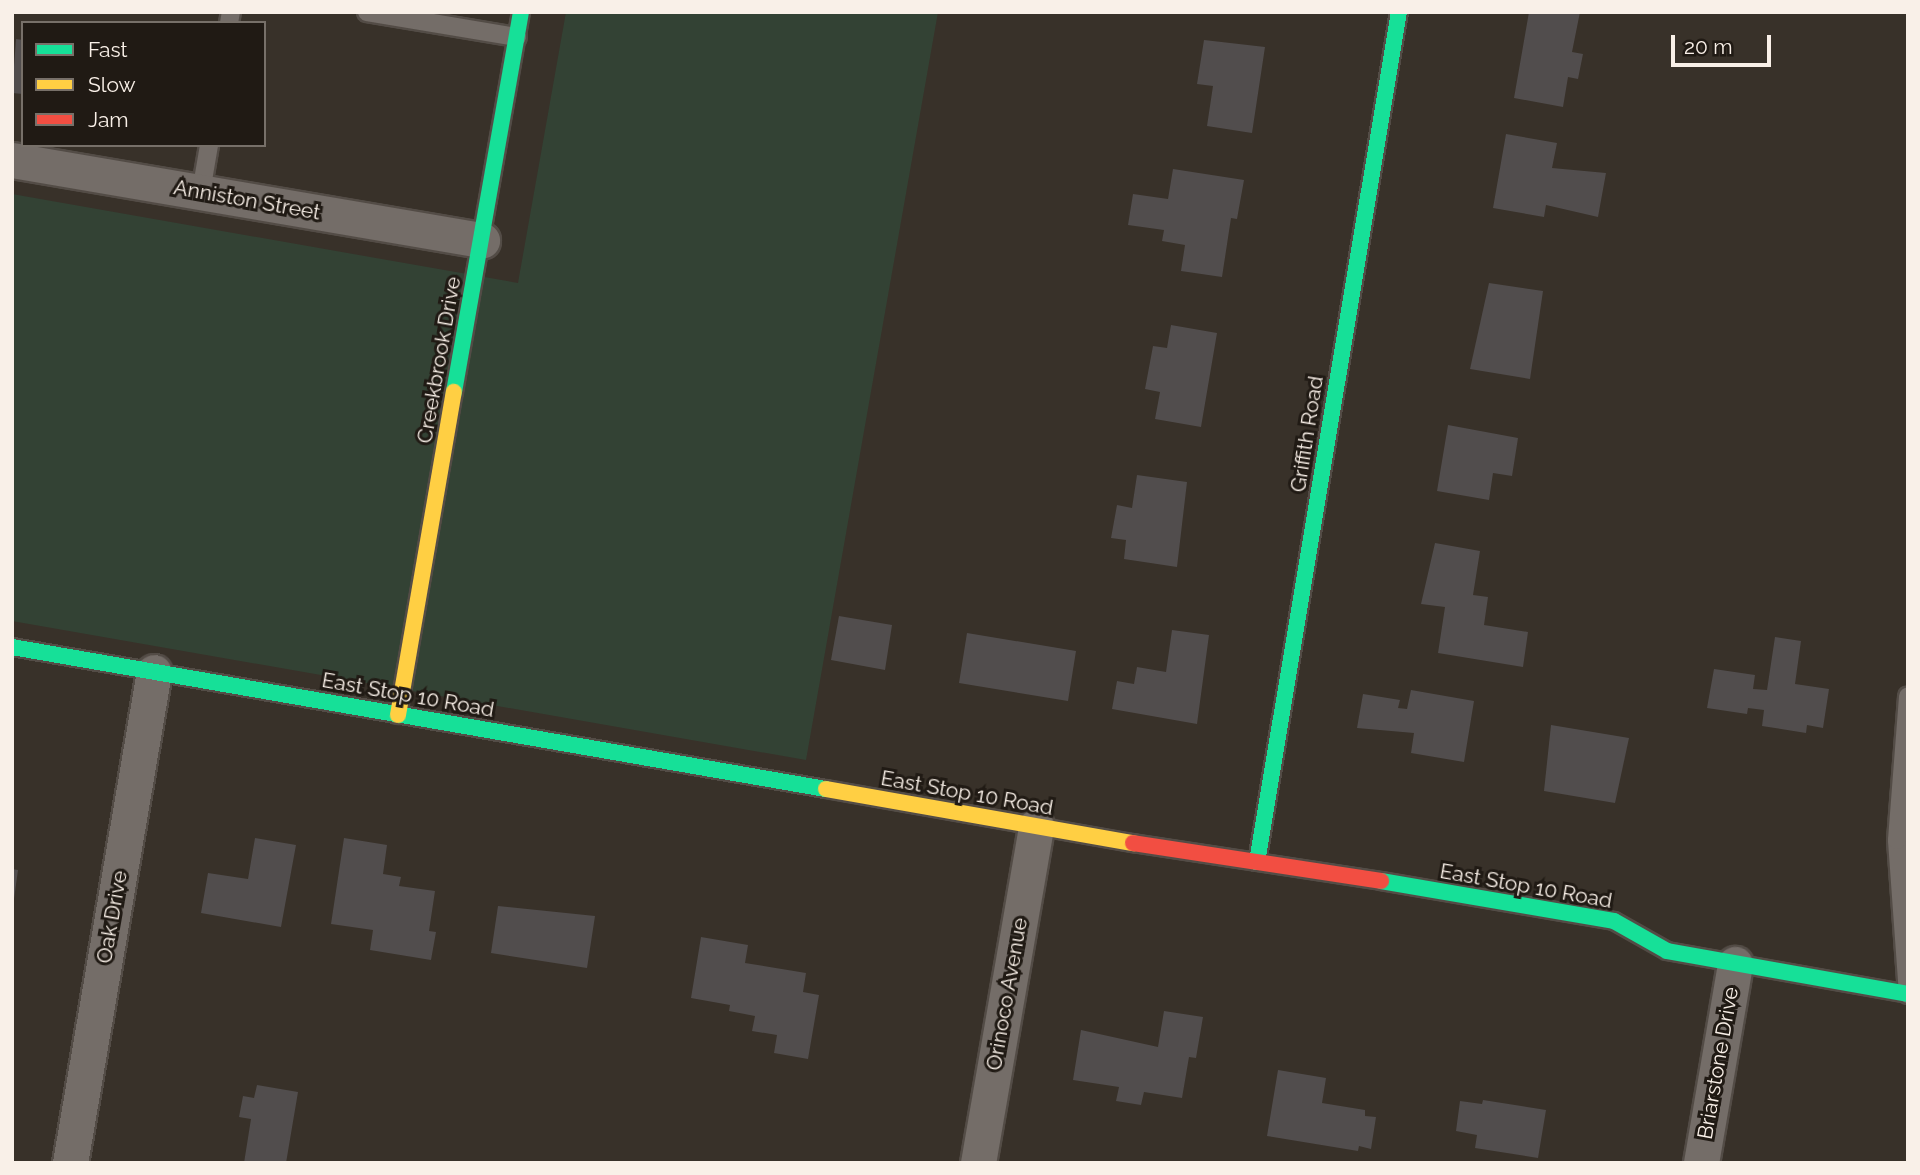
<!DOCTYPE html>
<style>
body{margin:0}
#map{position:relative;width:1920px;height:1175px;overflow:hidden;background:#383129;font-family:Raleway,sans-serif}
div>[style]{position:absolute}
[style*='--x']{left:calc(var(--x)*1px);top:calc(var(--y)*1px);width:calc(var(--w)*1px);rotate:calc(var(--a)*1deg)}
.green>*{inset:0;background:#334234}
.building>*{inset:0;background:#514d4d}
.roads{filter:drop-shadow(2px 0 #534c46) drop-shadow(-2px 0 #534c46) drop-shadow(0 2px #534c46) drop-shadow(0 -2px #534c46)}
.lane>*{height:18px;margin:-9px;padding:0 9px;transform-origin:9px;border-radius:9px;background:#746d68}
.street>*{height:35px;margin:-17.5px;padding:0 17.5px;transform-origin:17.5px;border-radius:17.5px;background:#746d68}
.fast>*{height:16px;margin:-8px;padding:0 8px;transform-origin:8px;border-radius:8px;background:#16e098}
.slow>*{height:16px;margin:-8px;padding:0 8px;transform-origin:8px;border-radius:8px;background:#ffcf43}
.jam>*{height:16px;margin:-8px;padding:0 8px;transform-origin:8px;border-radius:8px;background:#f24e42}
span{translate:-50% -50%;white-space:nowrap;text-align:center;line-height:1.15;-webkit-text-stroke:6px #201a14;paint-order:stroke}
.street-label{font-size:21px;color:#f9f0e8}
.frame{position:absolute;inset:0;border:14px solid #f9f0e8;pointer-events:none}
.legend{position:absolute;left:21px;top:21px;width:245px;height:126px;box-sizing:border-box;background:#201a14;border:2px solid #777069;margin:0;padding:9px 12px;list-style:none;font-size:21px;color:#f9f0e8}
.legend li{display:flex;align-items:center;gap:14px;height:35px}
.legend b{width:35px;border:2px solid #777069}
.scale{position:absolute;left:1671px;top:35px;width:100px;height:32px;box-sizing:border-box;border:4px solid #f9f0e8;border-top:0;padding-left:9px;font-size:21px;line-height:24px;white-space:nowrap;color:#f9f0e8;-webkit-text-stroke:5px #201a14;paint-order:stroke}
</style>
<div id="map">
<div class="green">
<i style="clip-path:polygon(566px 12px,938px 12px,806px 760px,12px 621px,12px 194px,518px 283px)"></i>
</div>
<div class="building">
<i style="clip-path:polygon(1529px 12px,1580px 12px,1572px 52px,1583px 54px,1578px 79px,1568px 77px,1563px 107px,1514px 98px)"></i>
<i style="clip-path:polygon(16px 39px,23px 40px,23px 94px,12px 93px)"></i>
<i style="clip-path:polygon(1204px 40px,1265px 47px,1252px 133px,1207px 126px,1213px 86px,1197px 84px)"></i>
<i style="clip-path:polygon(1506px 134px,1557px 143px,1552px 168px,1606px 173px,1598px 217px,1546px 205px,1544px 217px,1493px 208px)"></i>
<i style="clip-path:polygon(1173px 169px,1244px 180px,1237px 219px,1231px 218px,1222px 277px,1181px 271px,1185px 245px,1162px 241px,1164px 230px,1128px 225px,1133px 194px,1168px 199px)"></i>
<i style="clip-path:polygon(1489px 283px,1543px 291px,1530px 379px,1470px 369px)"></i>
<i style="clip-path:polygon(1171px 325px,1217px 333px,1201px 427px,1155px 419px,1160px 392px,1145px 389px,1153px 346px,1167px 348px)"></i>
<i style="clip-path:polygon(1448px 425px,1518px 438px,1512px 476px,1493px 473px,1489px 500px,1437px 491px)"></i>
<i style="clip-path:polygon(1137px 475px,1187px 482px,1177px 567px,1124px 559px,1126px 540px,1111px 538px,1117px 505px,1132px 508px)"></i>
<i style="clip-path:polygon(1435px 543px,1480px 551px,1473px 595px,1488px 597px,1484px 625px,1528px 632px,1523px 667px,1438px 653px,1445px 607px,1421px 604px)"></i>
<i style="clip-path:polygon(839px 616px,892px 625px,885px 670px,831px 660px)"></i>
<i style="clip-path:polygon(1172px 630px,1209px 635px,1197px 724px,1112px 709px,1117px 681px,1134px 684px,1137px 667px,1166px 672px)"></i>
<i style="clip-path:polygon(967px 633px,1076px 651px,1068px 701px,959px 683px)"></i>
<i style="clip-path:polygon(1775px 637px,1801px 641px,1795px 684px,1829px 689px,1823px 728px,1807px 725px,1806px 733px,1762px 726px,1764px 710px,1748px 708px,1747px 714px,1707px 708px,1714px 669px,1755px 675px,1753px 689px,1767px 690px)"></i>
<i style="clip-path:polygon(1411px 690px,1474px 701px,1464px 762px,1411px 753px,1414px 733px,1357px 728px,1363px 694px,1400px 700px,1398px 708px,1407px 709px)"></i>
<i style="clip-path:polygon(1551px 725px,1629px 738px,1615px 803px,1544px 791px)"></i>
<i style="clip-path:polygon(255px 838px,296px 845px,281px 927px,201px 913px,208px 873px,248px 879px)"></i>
<i style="clip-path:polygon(344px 838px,387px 845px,383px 874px,401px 877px,399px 886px,435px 891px,429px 931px,436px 932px,431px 960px,370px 950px,373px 930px,331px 924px)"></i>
<i style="clip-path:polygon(12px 869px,18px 870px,14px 899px,12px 899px)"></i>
<i style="clip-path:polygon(498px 906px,595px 916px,587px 968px,491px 953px)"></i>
<i style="clip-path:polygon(701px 937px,748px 945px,745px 963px,806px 973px,803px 992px,819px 995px,808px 1059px,774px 1053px,777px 1035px,752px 1031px,755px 1016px,729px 1011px,730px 1005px,691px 998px)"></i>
<i style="clip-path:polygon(1164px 1011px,1203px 1017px,1196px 1058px,1189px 1057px,1182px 1098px,1144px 1092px,1141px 1105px,1116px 1101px,1119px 1087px,1073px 1080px,1081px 1030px,1158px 1047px)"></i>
<i style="clip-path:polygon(1278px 1070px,1326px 1078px,1322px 1103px,1365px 1110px,1365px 1116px,1376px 1117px,1371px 1149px,1359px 1146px,1358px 1151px,1267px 1136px)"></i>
<i style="clip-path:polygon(257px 1085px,298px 1092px,286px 1163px,244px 1163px,251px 1119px,239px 1117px,243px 1096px,254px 1098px)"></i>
<i style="clip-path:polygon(1483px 1100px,1546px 1110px,1538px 1158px,1475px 1148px,1477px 1135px,1456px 1131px,1460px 1101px,1482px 1104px)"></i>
</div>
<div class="roads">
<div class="lane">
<i style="--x:367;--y:12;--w:152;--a:9.5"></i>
<i style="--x:229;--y:23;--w:11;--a:-80"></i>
<i style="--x:201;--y:192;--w:48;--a:-80.3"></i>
<i style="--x:1908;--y:994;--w:154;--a:-94.1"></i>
<i style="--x:1897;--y:840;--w:144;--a:-85.6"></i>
</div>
<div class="street">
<i style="--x:12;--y:160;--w:477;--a:9.7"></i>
<i style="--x:70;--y:1163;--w:498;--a:-80.3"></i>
<i style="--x:978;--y:1163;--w:342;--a:-80.2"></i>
<i style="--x:1701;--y:1163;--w:202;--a:-80.3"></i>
</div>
<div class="fast">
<i style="--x:454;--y:392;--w:386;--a:-80"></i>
<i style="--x:12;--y:647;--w:826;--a:9.9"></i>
<i style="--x:1257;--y:862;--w:862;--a:-80.52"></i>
<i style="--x:1381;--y:881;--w:236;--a:9.7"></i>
<i style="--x:1614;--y:921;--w:61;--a:29.5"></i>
<i style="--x:1667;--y:951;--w:245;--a:10.1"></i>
</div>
<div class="slow">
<i style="--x:398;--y:715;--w:328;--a:-80.2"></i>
<i style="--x:826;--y:789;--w:312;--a:10"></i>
</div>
<div class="jam">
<i style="--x:1133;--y:843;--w:251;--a:8.7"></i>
</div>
</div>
<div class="street-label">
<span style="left:247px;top:200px;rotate:10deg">Anniston Street</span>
<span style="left:439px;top:360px;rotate:-80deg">Creekbrook Drive</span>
<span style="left:1307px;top:434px;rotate:-81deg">Griffith Road</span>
<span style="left:408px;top:695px;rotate:10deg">East Stop 10 Road</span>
<span style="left:967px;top:793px;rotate:10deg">East Stop 10 Road</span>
<span style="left:1526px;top:886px;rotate:10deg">East Stop 10 Road</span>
<span style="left:112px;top:917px;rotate:-80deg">Oak Drive</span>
<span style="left:1007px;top:994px;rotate:-80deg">Orinoco Avenue</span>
<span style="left:1718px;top:1063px;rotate:-80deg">Briarstone Drive</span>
</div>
<div class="frame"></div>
<ul class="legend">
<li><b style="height:9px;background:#16e098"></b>Fast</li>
<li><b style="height:9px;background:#ffcf43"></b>Slow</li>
<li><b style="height:9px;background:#f24e42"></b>Jam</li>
</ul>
<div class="scale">20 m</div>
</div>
